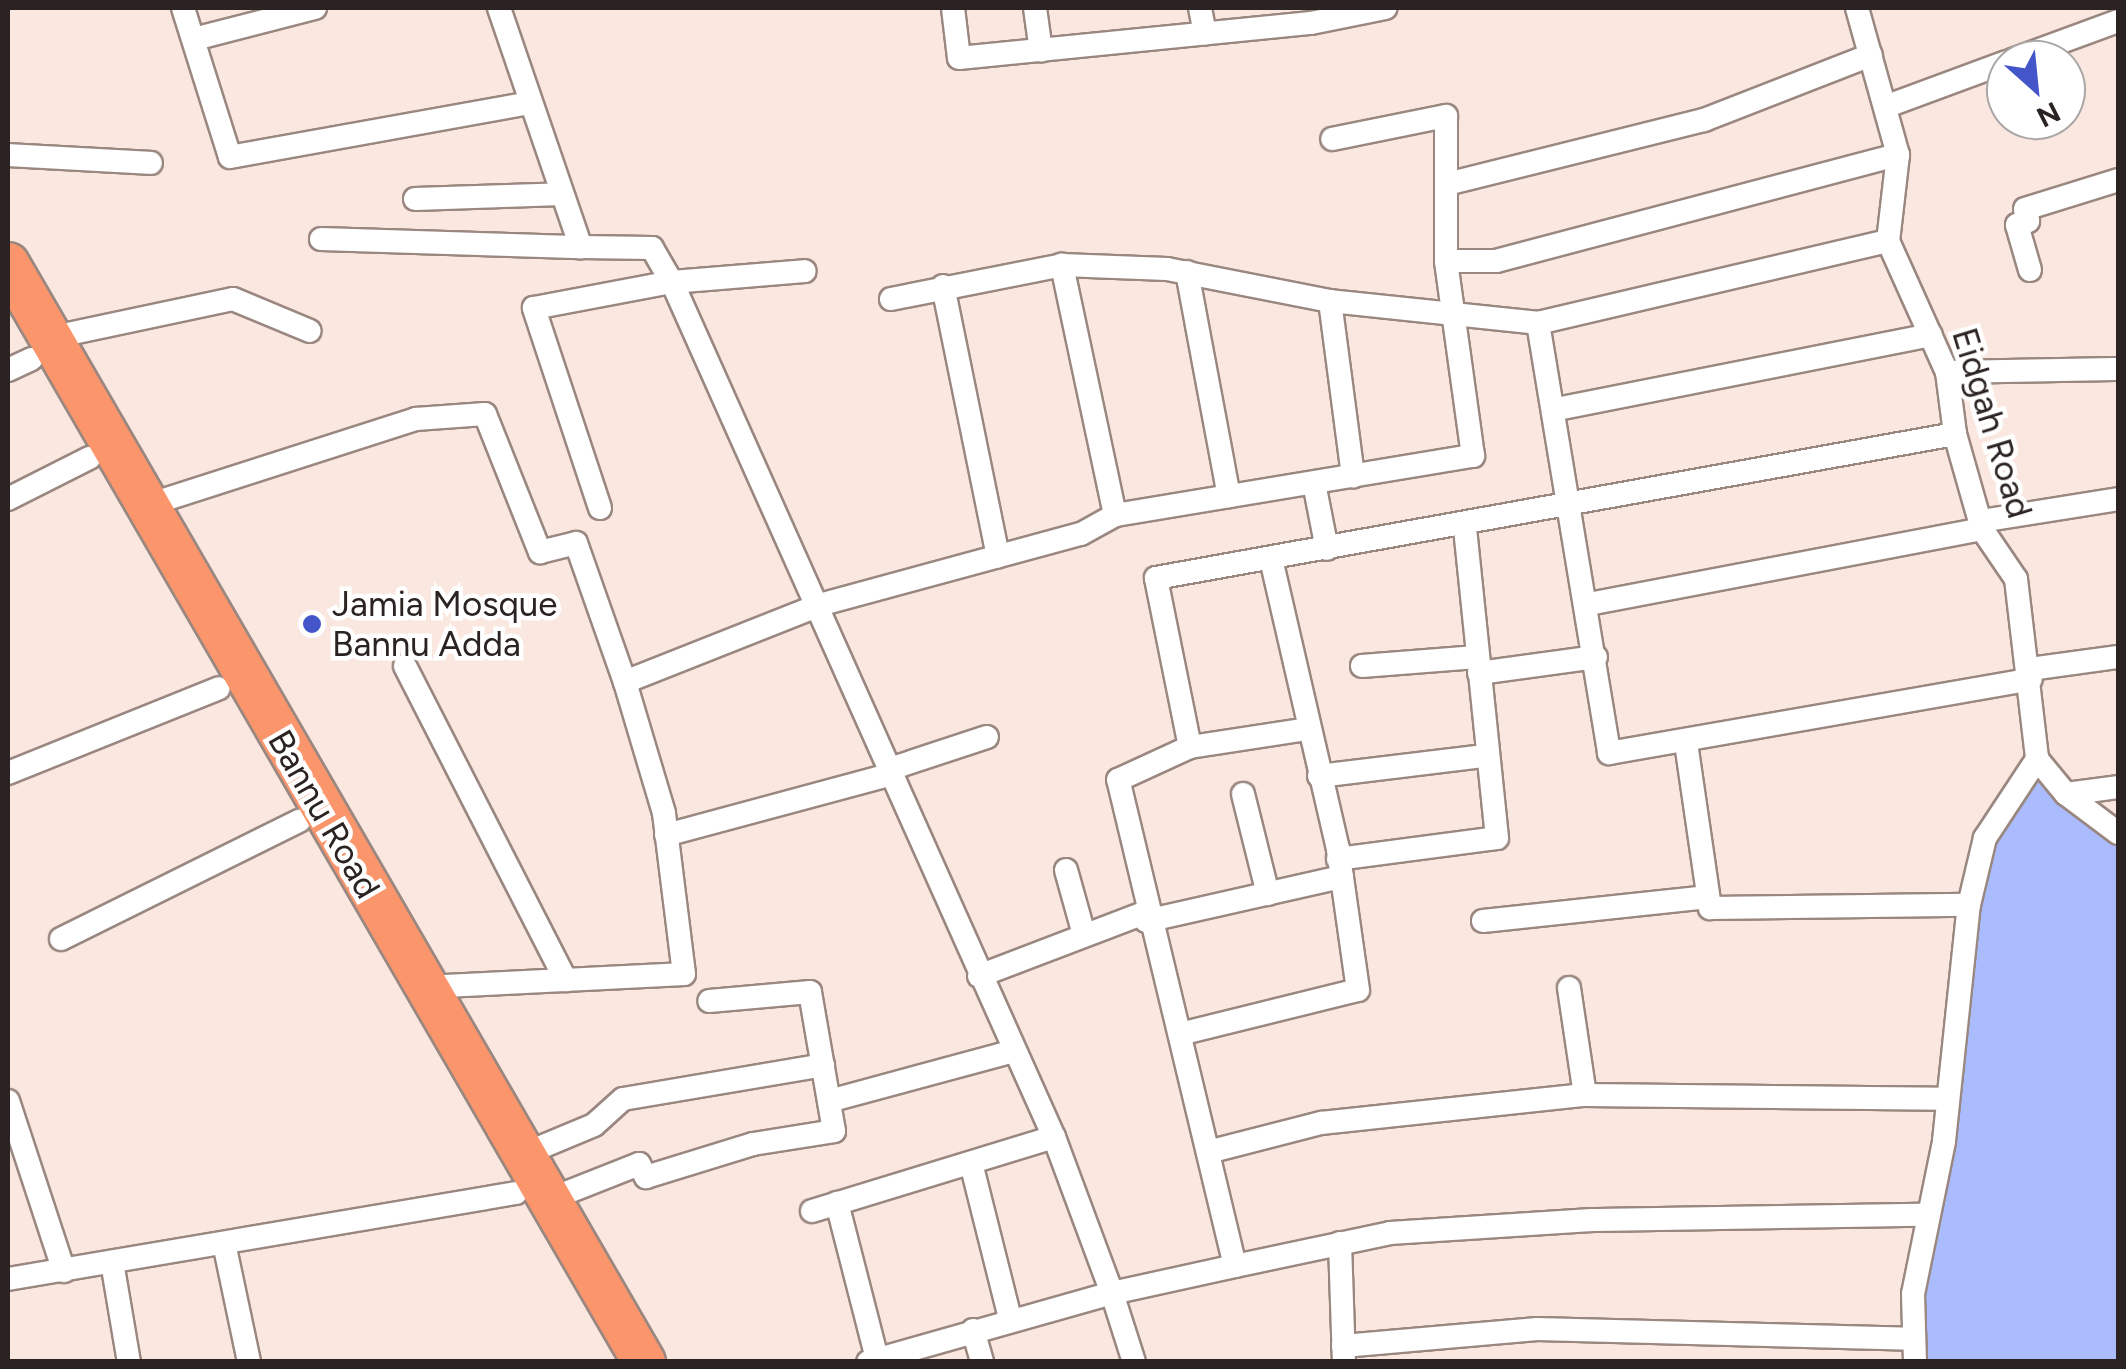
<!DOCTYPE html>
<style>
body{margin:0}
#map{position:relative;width:2126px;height:1369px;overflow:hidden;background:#fae7df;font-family:Figtree,sans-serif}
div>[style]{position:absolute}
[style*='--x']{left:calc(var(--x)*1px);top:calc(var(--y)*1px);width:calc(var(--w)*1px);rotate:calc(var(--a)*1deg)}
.green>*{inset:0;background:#aabcfd}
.roads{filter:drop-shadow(2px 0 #998780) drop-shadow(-2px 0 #998780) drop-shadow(0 2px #998780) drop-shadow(0 -2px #998780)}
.street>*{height:22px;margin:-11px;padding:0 11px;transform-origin:11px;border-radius:11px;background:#fff}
.highway>*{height:42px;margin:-21px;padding:0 21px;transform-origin:21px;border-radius:21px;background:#fa956c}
.dots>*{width:28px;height:28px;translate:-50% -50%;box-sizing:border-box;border:5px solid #fff;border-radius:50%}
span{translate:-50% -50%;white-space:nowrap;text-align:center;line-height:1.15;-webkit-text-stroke:9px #fff;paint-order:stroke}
.street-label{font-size:35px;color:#2a2321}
.poi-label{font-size:35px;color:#2a2321}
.left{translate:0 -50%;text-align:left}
.frame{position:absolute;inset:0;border:10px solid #2a2321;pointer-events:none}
.north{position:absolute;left:1986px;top:40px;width:100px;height:100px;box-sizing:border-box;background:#fff;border:2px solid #aaa7a6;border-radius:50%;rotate:153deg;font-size:28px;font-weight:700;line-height:40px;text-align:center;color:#2a2321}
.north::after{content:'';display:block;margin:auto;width:35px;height:45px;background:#4355c9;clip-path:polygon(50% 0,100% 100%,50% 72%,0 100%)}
</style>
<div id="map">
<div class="green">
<i style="clip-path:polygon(2036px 774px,2118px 844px,2118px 1361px,1923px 1362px,1923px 1300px,1969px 954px,2002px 824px)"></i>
</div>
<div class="roads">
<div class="street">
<i style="--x:183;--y:8;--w:156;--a:72.5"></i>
<i style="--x:230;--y:157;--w:305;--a:-10.2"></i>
<i style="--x:499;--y:8;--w:253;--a:71.1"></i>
<i style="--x:581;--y:247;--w:71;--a:0.8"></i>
<i style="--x:652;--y:248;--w:39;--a:60"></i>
<i style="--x:672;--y:282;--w:936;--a:65.93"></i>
<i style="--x:1054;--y:1137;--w:166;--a:69.6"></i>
<i style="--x:1112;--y:1293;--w:126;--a:-12.4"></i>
<i style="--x:1235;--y:1266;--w:500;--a:-103.5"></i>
<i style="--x:1118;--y:780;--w:79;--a:-24.6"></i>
<i style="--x:1190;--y:747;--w:172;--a:-101.4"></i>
<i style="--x:1156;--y:578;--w:812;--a:-10.22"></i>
<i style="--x:953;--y:8;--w:50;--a:83.2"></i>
<i style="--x:959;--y:58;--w:354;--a:-5.7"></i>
<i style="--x:1311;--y:23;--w:76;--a:-11.5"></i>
<i style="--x:1035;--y:8;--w:43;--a:82.1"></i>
<i style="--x:1200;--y:8;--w:26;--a:79"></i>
<i style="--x:1857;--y:8;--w:153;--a:74.4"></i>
<i style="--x:1898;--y:155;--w:87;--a:96.6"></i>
<i style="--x:1888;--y:241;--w:144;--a:65.8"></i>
<i style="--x:1947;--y:372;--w:63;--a:82.6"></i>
<i style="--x:1955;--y:434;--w:99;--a:74.1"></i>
<i style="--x:1982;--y:529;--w:60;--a:55.8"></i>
<i style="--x:2016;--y:579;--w:181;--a:83.3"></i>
<i style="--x:2037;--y:759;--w:45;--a:50.4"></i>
<i style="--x:2066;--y:794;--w:65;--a:36.9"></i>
<i style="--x:194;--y:39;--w:125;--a:-14.4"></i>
<i style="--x:2012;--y:60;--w:113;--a:-20.2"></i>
<i style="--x:1890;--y:105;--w:124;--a:-20.3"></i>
<i style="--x:8;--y:155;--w:143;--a:3.2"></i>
<i style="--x:1447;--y:184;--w:265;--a:-14"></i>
<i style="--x:1704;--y:120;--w:179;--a:-21.3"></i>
<i style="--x:415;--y:199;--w:147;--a:-1.9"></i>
<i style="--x:321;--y:239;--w:260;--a:1.8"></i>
<i style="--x:1446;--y:261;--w:50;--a:0"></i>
<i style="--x:1496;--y:261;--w:416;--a:-14.8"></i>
<i style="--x:2030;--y:270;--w:47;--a:-106.1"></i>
<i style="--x:2017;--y:225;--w:12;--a:-20"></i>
<i style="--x:2028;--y:221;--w:12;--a:-104"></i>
<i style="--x:2025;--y:209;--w:97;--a:-17.3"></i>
<i style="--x:1187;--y:272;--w:228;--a:79.4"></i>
<i style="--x:943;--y:286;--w:276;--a:78.5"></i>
<i style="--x:891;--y:299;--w:174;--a:-11.2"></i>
<i style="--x:1330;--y:301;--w:177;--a:82.5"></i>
<i style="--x:1538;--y:323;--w:436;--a:80.6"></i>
<i style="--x:1609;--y:753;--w:428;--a:-9.9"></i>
<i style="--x:49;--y:338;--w:188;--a:-12"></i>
<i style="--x:233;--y:299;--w:83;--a:22.6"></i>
<i style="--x:8;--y:370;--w:26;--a:-25"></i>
<i style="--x:1947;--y:372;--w:171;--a:-1"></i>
<i style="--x:1557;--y:409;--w:381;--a:-11.2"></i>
<i style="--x:1314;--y:483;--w:67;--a:78.9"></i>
<i style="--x:8;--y:499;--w:91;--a:-26.8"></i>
<i style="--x:145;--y:506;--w:285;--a:-17.8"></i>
<i style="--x:416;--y:419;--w:69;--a:-4.1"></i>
<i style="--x:485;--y:414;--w:149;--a:68.3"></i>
<i style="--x:540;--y:552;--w:37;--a:-14"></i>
<i style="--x:576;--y:543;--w:147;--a:70.6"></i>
<i style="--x:600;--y:508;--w:211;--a:-108.3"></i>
<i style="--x:534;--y:308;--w:140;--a:-10.7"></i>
<i style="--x:672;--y:282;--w:133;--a:-4.7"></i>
<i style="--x:1115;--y:515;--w:256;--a:-102"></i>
<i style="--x:1062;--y:265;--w:105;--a:2.2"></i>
<i style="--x:1167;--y:269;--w:166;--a:11.1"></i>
<i style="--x:1330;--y:301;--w:209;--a:6"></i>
<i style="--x:1538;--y:323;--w:359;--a:-13.2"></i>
<i style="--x:1981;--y:521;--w:139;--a:-9.1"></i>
<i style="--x:1589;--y:604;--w:400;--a:-10.8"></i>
<i style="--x:405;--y:666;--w:353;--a:62.9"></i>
<i style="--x:1362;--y:666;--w:115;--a:-4.5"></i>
<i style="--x:2030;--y:669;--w:89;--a:-7.8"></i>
<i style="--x:1479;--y:673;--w:118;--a:-7.8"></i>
<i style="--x:1686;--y:743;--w:167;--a:81.7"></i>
<i style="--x:1710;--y:908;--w:259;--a:-0.7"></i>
<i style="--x:1190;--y:747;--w:119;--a:-8.7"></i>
<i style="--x:890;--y:769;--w:102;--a:-18.3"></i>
<i style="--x:8;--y:773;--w:227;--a:-21.9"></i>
<i style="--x:1319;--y:776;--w:167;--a:-6.9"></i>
<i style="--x:1243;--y:794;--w:103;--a:76"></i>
<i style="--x:2066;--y:794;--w:52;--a:-7.7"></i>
<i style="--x:666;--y:835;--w:234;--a:-15.1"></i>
<i style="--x:1338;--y:859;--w:160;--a:-7.5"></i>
<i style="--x:1497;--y:838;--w:312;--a:-95.9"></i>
<i style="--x:1066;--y:870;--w:63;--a:74.4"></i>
<i style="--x:1146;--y:921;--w:201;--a:-12.7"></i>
<i style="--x:1483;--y:921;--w:224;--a:-6.1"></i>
<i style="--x:61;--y:939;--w:266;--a:-26.4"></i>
<i style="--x:979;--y:976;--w:177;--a:-20.9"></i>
<i style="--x:426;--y:987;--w:258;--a:-2.9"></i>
<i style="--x:684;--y:974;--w:162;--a:-97.1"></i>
<i style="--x:664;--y:813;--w:137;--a:-106.6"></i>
<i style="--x:625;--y:682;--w:209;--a:-21.6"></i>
<i style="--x:819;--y:605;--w:271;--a:-15.2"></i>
<i style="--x:1081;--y:534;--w:39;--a:-29"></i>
<i style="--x:1115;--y:515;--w:363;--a:-9.4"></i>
<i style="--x:1473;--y:456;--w:197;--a:-97.9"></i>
<i style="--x:1446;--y:261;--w:145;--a:-90"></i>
<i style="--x:1446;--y:116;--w:116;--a:168.6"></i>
<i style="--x:1569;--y:988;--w:108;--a:81.5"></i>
<i style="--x:1180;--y:1034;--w:183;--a:-13.9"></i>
<i style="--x:1358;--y:990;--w:142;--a:-98.1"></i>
<i style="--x:1338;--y:849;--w:299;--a:-103"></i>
<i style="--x:8;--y:1101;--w:179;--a:71.8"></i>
<i style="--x:829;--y:1101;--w:192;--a:-15.1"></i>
<i style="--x:1208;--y:1152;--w:117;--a:-14.4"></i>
<i style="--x:1321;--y:1123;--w:265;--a:-6.1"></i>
<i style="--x:1585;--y:1095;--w:359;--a:0.6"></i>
<i style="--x:522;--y:1155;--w:78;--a:-22.6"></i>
<i style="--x:594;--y:1125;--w:39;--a:-42"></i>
<i style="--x:623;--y:1099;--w:203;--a:-9.6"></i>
<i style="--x:971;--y:1163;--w:160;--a:75.9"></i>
<i style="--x:548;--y:1200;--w:98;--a:-21.6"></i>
<i style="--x:639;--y:1164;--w:15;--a:62"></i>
<i style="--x:646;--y:1177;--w:112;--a:-17.1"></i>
<i style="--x:753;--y:1144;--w:82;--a:-9.1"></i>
<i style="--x:834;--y:1131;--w:141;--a:-99.8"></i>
<i style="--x:810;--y:992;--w:101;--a:174.9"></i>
<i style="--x:837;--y:1203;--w:161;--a:75.6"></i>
<i style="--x:812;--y:1211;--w:253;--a:-17"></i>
<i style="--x:224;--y:1243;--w:122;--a:78.1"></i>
<i style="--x:1340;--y:1243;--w:119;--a:88.1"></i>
<i style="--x:112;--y:1262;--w:101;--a:80.4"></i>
<i style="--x:1235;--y:1266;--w:158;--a:-12"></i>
<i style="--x:1390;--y:1233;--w:202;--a:-3.7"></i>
<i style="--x:1592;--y:1220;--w:333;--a:-0.9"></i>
<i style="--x:8;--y:1279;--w:515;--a:-9.61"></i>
<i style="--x:973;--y:1330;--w:33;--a:74"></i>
<i style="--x:1343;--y:1346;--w:195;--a:-5"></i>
<i style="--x:1537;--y:1329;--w:375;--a:1.5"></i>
<i style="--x:868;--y:1362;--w:254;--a:-15.8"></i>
<i style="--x:1112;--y:1293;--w:72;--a:72.3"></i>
<i style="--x:1915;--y:1362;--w:68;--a:-91.7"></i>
<i style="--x:1913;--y:1294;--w:156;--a:-78.5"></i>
<i style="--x:1944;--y:1141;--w:237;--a:-84"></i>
<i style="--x:1969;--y:905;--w:69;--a:-76.6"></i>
<i style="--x:1985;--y:838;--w:95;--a:-56.6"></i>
</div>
<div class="highway">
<i style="--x:8;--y:264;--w:1269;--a:59.92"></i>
</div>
</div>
<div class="dots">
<i style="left:312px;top:624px;background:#4355c9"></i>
</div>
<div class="street-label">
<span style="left:1992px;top:423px;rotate:73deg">Eidgah Road</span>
<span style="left:324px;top:814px;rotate:60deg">Bannu Road</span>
</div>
<div class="poi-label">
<span class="left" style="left:332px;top:624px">Jamia Mosque<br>Bannu Adda</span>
</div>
<div class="frame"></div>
<div class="north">N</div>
</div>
